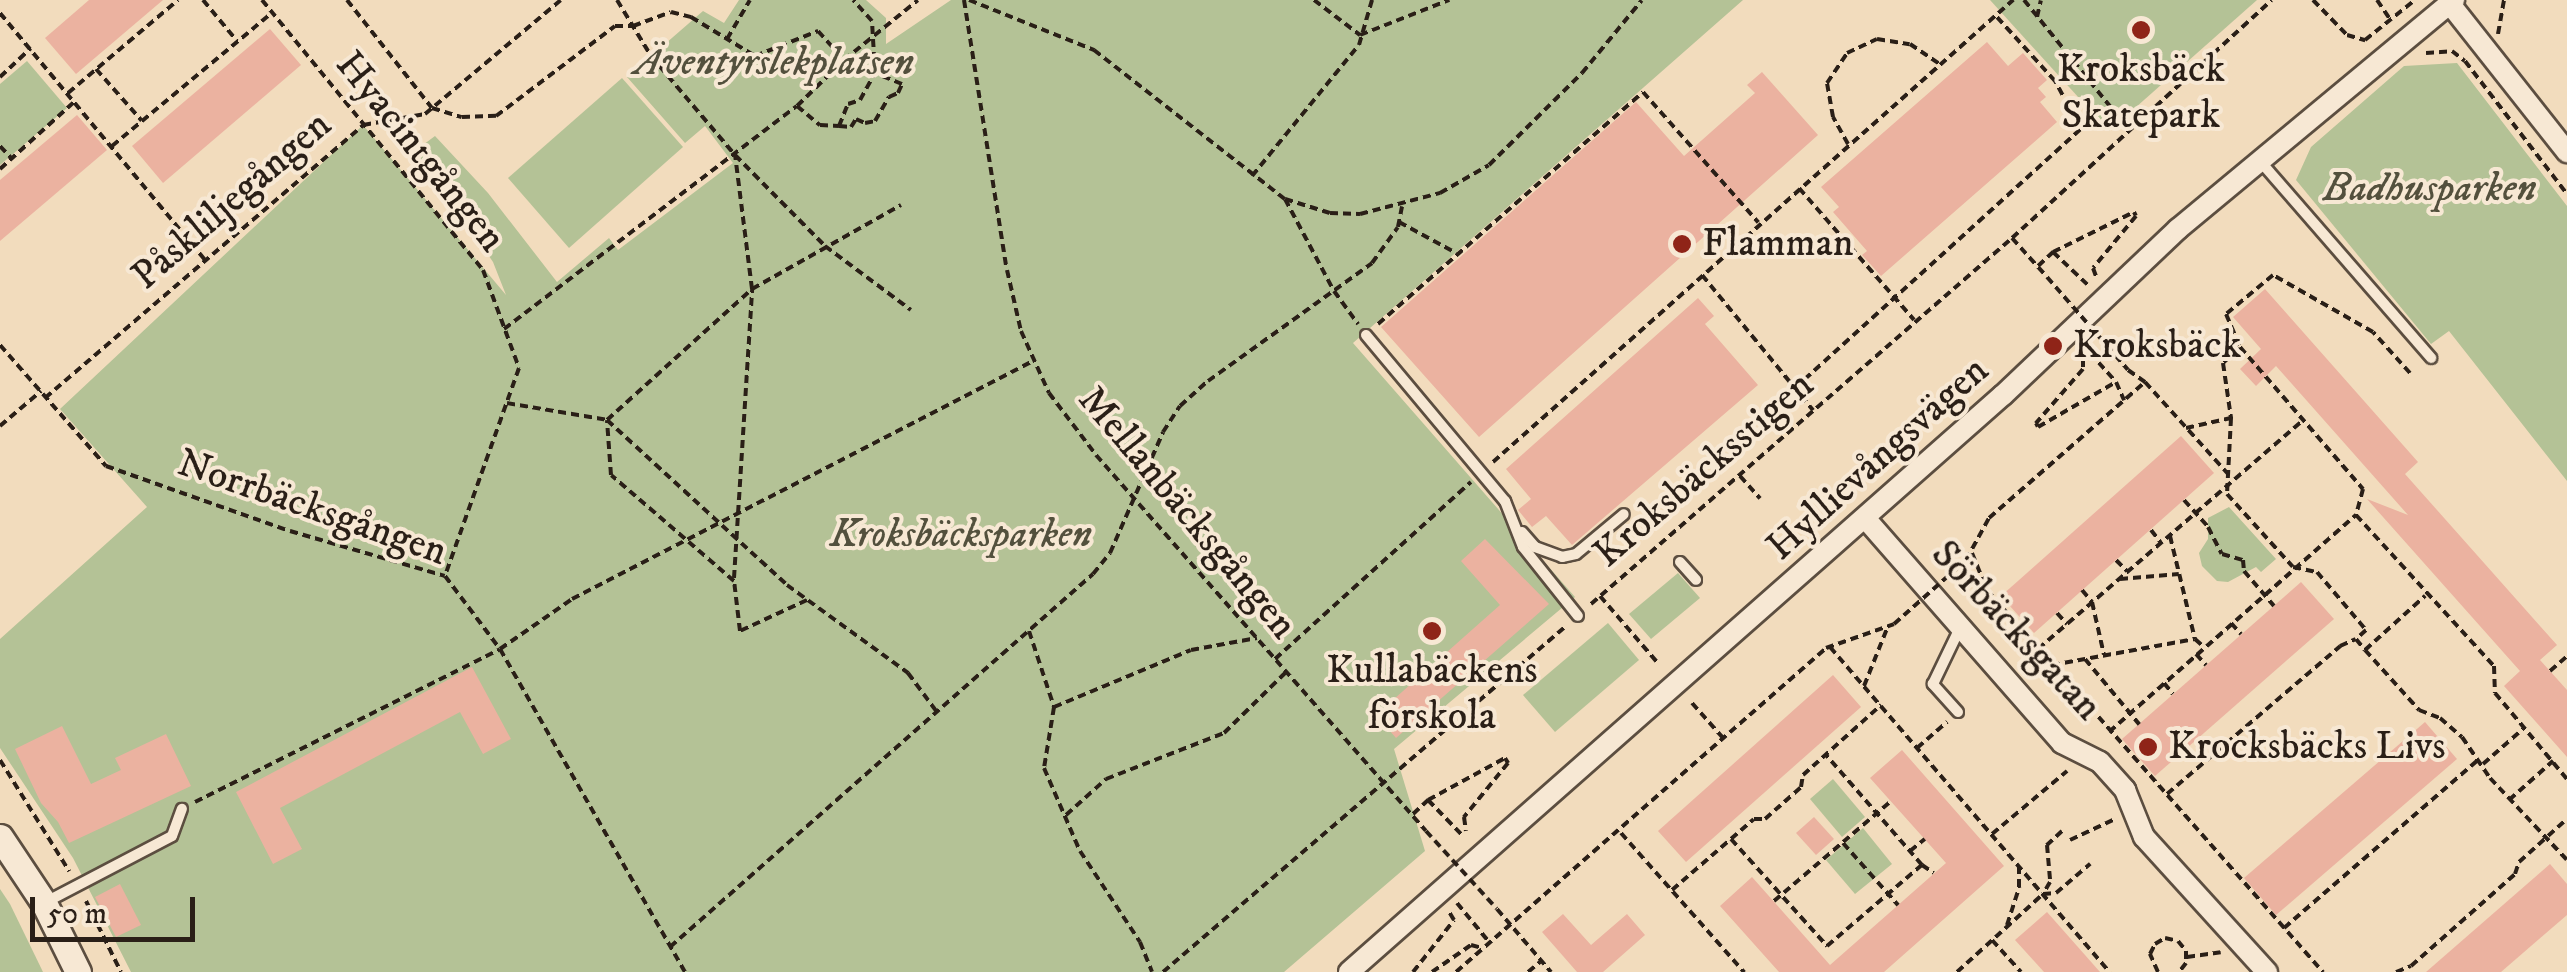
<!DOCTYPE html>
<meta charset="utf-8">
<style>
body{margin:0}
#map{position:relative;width:2567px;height:972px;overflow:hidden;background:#f2dcbd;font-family:"IM FELL DW Pica",serif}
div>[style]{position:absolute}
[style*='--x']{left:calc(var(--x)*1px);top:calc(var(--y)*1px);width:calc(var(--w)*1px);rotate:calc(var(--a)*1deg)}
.green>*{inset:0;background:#b4c296}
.building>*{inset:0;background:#ebb2a0}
.path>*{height:4px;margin-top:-2px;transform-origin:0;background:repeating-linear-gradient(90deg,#2a1f17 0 8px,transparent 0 13px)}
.roads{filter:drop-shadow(2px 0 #5c4e40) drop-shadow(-2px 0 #5c4e40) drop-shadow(0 2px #5c4e40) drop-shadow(0 -2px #5c4e40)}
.service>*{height:10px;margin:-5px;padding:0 5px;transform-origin:5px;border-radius:5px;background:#f7e8d4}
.minor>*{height:20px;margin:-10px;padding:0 10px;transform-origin:10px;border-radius:10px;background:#f7e8d4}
.tertiary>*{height:25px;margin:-12.5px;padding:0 12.5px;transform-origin:12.5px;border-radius:12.5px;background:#f7e8d4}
.path-bridge>*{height:4px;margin-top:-2px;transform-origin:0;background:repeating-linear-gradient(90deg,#2a1f17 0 8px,transparent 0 13px)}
.dots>*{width:28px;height:28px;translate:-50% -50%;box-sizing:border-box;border:5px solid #f7e8d4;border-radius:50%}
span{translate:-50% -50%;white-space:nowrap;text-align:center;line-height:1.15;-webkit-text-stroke:8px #f7e8d4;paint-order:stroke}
.park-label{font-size:40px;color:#53503d;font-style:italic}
.poi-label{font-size:40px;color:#2a1f17}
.left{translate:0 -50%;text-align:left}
.street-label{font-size:40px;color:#2a1f17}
.scale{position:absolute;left:30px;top:897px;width:165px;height:45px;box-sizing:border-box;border:5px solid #2a1f17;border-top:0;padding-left:12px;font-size:30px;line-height:35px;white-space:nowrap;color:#2a1f17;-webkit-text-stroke:8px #f7e8d4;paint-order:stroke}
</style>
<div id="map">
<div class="green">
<i style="clip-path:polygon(739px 0,866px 0,886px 18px,886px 44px,951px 0,1743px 0,1353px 343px,1575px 597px,1394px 749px,1425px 851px,1284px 972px,131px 972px,73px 858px,0 748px,0 639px,147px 507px,60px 409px,363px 125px,506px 295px,493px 262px,456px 208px,408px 156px,435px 136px,488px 193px,557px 282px,609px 238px,618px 250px,733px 163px,705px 126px,685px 143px,627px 77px,703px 11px,724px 23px)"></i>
<i style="clip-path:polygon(1990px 0,2257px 0,2109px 131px)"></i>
<i style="clip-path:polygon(27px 61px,67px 108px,0 165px,0 84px)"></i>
<i style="clip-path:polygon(2457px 63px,2567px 206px,2567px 481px,2449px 331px,2431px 344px,2296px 180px,2311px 147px,2404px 66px)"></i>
<i style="clip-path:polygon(622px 78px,683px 147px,569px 248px,508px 178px)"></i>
<i style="clip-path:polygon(2229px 507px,2276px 559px,2261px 572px,2256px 567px,2228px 582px,2217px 581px,2202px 566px,2199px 553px,2208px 539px,2208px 518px)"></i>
<i style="clip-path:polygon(1678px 573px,1700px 598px,1651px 639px,1629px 614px)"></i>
<i style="clip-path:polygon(1608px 623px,1639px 660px,1555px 732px,1523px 695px)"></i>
<i style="clip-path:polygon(1833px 779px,1865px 817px,1842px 837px,1810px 799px)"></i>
<i style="clip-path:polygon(1863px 828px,1892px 864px,1855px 894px,1826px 860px)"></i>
<i style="clip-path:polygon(0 889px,10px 904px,43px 972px,0 972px)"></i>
</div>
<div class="building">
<i style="clip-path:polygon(89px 0,163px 0,76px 74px,45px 38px)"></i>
<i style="clip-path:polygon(270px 29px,301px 65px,163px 183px,132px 146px)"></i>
<i style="clip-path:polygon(1987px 42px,2008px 66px,2023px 53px,2047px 80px,2038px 88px,2046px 97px,2040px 102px,2057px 122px,1881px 276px,1862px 255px,1867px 251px,1833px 212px,1839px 207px,1821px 187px)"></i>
<i style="clip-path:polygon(1762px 72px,1818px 135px,1479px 437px,1381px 327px,1636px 102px,1684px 156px,1755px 93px,1747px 85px)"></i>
<i style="clip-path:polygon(77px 115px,107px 150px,0 241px,0 180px)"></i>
<i style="clip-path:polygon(2265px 289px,2418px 462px,2405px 474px,2557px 645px,2540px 660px,2567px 690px,2567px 757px,2504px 686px,2520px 671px,2367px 499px,2408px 515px,2276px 366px,2256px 386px,2240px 369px,2261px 349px,2233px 317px)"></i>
<i style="clip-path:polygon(1698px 298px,1714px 316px,1705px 324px,1758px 385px,1572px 545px,1546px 516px,1532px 527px,1518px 510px,1531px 499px,1506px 469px)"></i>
<i style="clip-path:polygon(2181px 436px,2214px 473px,2034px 633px,2001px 596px)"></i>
<i style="clip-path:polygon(1485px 539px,1549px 604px,1396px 738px,1376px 715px,1500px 605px,1461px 561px)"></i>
<i style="clip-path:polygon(2301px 582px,2334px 619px,2155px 776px,2122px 739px)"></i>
<i style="clip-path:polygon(472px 667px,511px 739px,483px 754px,460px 712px,280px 808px,302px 849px,273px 864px,236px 792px)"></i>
<i style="clip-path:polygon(1833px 675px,1861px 707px,1686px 862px,1658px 831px)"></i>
<i style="clip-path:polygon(2425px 722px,2457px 759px,2276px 915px,2244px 878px)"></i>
<i style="clip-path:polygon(62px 726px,91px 784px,121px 770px,115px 758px,166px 734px,191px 786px,69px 843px,58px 822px,41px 803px,15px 749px)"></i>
<i style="clip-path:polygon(1902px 750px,2004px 866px,1884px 972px,1779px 972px,1720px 906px,1752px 877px,1830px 965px,1946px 863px,1870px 778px)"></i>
<i style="clip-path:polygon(1814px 817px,1834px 839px,1816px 855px,1796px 833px)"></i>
<i style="clip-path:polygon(2550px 864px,2567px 884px,2567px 915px,2501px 972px,2426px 972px)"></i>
<i style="clip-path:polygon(120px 884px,141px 925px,116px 937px,95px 897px)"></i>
<i style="clip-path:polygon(2047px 912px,2100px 972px,2044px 972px,2015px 940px)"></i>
<i style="clip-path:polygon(1563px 914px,1591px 945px,1627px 914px,1645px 935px,1603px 972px,1577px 972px,1542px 932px)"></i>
</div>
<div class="path">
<i style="--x:203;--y:0;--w:53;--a:50.3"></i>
<i style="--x:262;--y:0;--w:349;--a:50.7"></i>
<i style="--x:483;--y:270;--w:104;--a:69.8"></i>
<i style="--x:519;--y:368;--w:221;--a:109.6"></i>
<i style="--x:347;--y:0;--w:137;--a:51.8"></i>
<i style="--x:432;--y:108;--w:31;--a:17"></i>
<i style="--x:462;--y:117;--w:34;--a:-2"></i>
<i style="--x:496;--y:116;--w:149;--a:-37.1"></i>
<i style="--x:615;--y:26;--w:18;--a:0"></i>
<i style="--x:633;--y:26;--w:40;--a:-20.2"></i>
<i style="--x:671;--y:12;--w:21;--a:14"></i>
<i style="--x:691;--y:17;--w:75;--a:31.4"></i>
<i style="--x:755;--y:56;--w:68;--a:-21.6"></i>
<i style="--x:818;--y:31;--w:39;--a:48"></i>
<i style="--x:617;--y:0;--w:66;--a:58.7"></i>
<i style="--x:651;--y:56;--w:130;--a:49.7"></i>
<i style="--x:735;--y:155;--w:128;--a:45.3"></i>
<i style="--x:825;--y:246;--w:107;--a:36.7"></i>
<i style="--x:964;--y:0;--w:273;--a:81"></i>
<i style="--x:1007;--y:270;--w:63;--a:77.1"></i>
<i style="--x:1021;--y:331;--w:68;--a:65.7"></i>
<i style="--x:1049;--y:393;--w:78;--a:52.8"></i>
<i style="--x:1096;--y:455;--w:500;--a:48.73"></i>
<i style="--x:969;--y:0;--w:135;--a:21.8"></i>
<i style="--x:1094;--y:50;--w:242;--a:38"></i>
<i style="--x:1285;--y:199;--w:47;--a:17.3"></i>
<i style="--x:1330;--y:213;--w:30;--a:2"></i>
<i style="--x:1360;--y:214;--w:83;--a:-14.7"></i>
<i style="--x:1440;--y:193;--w:56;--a:-29.7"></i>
<i style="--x:1489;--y:165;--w:131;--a:-44.7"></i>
<i style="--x:1582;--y:73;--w:94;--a:-50.6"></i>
<i style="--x:1314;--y:0;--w:58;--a:37.3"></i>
<i style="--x:1360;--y:35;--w:96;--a:-21.5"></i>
<i style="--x:2024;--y:0;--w:164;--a:51"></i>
<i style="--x:2313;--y:0;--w:49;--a:45.8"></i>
<i style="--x:2347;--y:35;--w:19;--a:16"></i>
<i style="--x:2365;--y:40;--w:64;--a:-38.7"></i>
<i style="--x:2377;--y:0;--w:25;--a:56"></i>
<i style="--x:0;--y:13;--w:321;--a:50.3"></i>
<i style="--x:2037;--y:17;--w:17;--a:-77"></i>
<i style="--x:2498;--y:34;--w:35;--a:-80"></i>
<i style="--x:727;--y:39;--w:45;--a:-59.5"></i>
<i style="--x:2426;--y:53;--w:26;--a:-4"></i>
<i style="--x:2452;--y:51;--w:16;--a:38"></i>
<i style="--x:2465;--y:61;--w:168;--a:52.5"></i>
<i style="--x:96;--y:69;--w:69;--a:48.5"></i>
<i style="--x:0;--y:77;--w:42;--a:-43.1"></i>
<i style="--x:68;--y:93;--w:144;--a:-40.2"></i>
<i style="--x:797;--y:106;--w:30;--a:40"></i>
<i style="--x:820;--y:125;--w:19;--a:3"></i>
<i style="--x:839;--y:126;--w:24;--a:-68"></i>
<i style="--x:848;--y:104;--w:13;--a:-18"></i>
<i style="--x:860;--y:100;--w:31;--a:-61"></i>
<i style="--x:875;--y:73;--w:52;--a:-93.3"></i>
<i style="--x:872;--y:21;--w:28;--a:-132"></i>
<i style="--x:839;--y:126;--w:12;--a:5"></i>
<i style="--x:851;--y:127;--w:9;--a:-58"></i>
<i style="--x:856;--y:119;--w:10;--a:24"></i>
<i style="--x:865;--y:123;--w:10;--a:-11"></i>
<i style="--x:875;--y:121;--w:28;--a:-60"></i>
<i style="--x:889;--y:97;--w:10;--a:-24"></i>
<i style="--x:898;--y:93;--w:10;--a:-66"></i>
<i style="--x:902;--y:84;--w:29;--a:-158"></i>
<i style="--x:1848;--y:144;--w:31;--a:-119"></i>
<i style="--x:1833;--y:117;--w:35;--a:-100"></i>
<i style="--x:1827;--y:83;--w:36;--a:-56"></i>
<i style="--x:1847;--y:53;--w:33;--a:-25"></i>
<i style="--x:1877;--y:39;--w:33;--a:9"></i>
<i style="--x:1910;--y:44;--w:36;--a:34"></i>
<i style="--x:0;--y:146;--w:18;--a:47"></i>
<i style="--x:112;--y:146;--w:209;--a:-39.8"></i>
<i style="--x:0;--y:169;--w:101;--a:-42.2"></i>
<i style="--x:1252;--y:176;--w:169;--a:-50.8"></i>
<i style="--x:1359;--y:45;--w:47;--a:-73.9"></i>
<i style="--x:1799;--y:188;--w:175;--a:48.9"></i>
<i style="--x:1285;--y:199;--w:104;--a:62"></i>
<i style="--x:1334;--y:291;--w:41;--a:54"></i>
<i style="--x:1399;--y:222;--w:65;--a:28.5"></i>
<i style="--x:2012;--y:238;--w:52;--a:48.1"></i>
<i style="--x:2053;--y:252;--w:50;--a:43.4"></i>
<i style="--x:2038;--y:266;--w:21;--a:-43"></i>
<i style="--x:2053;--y:252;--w:90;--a:-26.3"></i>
<i style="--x:2134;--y:212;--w:4;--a:63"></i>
<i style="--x:2136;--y:216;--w:67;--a:129.6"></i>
<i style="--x:2093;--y:268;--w:12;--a:70"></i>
<i style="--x:1702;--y:275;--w:175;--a:50.6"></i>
<i style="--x:1378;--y:324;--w:352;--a:-41.2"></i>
<i style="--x:1643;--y:92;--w:174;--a:48.5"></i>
<i style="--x:504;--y:329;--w:368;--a:-37.3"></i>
<i style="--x:797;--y:106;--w:66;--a:-44.4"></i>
<i style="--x:844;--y:60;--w:95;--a:-39"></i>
<i style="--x:0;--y:345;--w:161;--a:48.8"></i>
<i style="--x:106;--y:466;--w:195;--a:19.5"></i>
<i style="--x:290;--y:531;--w:161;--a:16.2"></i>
<i style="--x:445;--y:576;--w:91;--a:53"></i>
<i style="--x:500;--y:649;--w:372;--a:60.2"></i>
<i style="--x:2239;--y:348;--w:22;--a:137"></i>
<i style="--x:2223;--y:363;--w:56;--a:81.7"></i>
<i style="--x:2231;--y:418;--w:76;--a:93"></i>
<i style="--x:2227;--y:494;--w:98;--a:47.9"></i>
<i style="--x:2293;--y:567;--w:25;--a:12"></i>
<i style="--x:2317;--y:572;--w:76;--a:49.8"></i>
<i style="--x:2366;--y:630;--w:13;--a:138"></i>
<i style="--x:2356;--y:639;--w:14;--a:51"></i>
<i style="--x:2365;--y:650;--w:81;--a:48"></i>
<i style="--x:2419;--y:710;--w:22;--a:21"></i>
<i style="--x:2440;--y:718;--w:29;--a:41"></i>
<i style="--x:2462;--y:737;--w:50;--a:55.7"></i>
<i style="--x:2490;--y:778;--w:112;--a:46.8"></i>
<i style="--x:2090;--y:353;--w:39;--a:48"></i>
<i style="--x:2083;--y:359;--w:10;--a:90"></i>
<i style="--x:2083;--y:369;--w:72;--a:131"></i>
<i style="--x:2036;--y:423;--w:4;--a:63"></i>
<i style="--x:2038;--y:427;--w:90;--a:-30"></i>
<i style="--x:2116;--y:382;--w:20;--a:66"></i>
<i style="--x:2128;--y:370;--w:21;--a:35"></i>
<i style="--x:2145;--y:382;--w:127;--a:47.9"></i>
<i style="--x:2410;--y:373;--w:55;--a:-132.1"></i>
<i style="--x:2373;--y:332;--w:115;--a:-150.3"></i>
<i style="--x:2273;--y:275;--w:61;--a:140.3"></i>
<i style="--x:2226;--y:314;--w:36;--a:67"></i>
<i style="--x:2240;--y:347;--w:188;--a:49.1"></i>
<i style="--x:2363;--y:489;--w:27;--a:105"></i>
<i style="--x:2356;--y:515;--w:205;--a:47.6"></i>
<i style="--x:2494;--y:666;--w:27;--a:88"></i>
<i style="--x:2495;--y:693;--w:112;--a:50.1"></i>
<i style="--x:1795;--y:388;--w:386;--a:-42.2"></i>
<i style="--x:2081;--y:129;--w:55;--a:-118.4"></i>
<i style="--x:2055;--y:81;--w:88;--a:-132.2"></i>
<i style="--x:45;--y:398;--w:419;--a:-40.6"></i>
<i style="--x:363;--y:125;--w:63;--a:-10.1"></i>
<i style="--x:425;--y:114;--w:177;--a:-40"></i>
<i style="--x:507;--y:403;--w:101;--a:9.6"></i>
<i style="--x:607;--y:420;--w:244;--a:42.5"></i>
<i style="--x:787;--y:585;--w:150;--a:36"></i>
<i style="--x:908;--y:673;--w:49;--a:53.4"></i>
<i style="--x:0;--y:426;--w:54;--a:-40.5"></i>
<i style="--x:2186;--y:428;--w:46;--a:-12.5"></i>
<i style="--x:1493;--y:462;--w:696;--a:-41.62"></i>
<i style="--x:1740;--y:476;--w:30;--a:48"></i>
<i style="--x:2184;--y:500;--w:36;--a:48"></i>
<i style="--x:2208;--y:527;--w:30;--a:63"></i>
<i style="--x:2222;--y:554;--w:22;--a:16"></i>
<i style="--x:2243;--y:560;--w:11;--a:85"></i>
<i style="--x:2244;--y:571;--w:46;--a:49.4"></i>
<i style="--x:2151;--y:530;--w:16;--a:52"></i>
<i style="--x:2170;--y:536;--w:106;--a:76.4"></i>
<i style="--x:1972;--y:553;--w:40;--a:68"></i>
<i style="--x:1987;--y:590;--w:509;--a:48.67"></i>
<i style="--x:1966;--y:560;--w:48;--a:-61.3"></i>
<i style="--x:1989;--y:518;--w:207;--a:-41.1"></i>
<i style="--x:2116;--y:560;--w:16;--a:45"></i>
<i style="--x:734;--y:578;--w:290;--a:-86.4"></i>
<i style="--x:752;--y:289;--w:135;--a:-97.2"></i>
<i style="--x:2120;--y:579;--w:59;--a:-4.8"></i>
<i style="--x:2082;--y:590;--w:16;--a:50"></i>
<i style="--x:2092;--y:602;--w:54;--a:77.2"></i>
<i style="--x:1600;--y:596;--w:87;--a:49.2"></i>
<i style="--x:807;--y:600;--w:74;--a:155.2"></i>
<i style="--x:740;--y:631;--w:50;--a:-96.8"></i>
<i style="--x:734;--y:581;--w:162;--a:-139.2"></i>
<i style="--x:611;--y:475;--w:55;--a:-94.2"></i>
<i style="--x:607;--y:420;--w:195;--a:-42.1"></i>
<i style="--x:752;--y:289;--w:171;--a:-29.4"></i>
<i style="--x:1591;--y:604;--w:558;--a:-41"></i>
<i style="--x:2012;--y:238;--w:352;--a:-42.5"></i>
<i style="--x:2057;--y:613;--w:15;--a:48"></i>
<i style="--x:2231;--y:623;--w:15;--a:48"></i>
<i style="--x:1029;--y:631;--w:80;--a:71.8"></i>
<i style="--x:1054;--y:707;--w:62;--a:99.3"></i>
<i style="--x:1044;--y:768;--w:90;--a:66.6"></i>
<i style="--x:1080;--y:851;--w:109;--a:56.6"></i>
<i style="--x:1140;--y:942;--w:32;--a:68"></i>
<i style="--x:1830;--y:647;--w:429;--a:49.3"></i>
<i style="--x:2038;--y:649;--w:350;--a:-40.8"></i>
<i style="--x:2365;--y:650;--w:81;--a:-42"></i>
<i style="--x:2196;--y:654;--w:15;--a:48"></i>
<i style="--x:1275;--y:659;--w:264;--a:-42.1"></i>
<i style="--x:2085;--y:659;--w:85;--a:50.3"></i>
<i style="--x:2052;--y:665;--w:145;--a:-10.3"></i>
<i style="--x:2195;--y:639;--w:12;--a:42"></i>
<i style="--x:2550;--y:671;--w:23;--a:-41"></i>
<i style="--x:2028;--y:677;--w:25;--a:-42"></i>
<i style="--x:2164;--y:683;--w:14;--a:51"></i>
<i style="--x:1864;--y:686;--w:65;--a:-68.2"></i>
<i style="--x:1692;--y:703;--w:48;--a:48.4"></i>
<i style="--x:1054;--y:707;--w:148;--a:-22.6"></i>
<i style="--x:1191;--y:650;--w:67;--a:-10.3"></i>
<i style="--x:2109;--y:732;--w:329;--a:-41.3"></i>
<i style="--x:1917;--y:748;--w:40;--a:-41"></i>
<i style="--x:0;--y:760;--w:131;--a:58.1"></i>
<i style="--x:2483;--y:764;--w:53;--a:-41.2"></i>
<i style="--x:2167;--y:794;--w:228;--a:-40.5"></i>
<i style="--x:2340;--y:646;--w:17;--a:-24"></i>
<i style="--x:1428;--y:800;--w:49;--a:45.8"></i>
<i style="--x:2509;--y:800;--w:59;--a:-41.6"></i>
<i style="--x:195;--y:802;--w:341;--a:-26.6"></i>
<i style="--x:500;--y:649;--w:88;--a:-34.8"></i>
<i style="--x:572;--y:599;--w:519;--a:-27.31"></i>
<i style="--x:1413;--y:814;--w:21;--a:-43"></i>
<i style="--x:1428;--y:800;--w:88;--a:-28.6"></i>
<i style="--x:1505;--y:758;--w:6;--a:59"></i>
<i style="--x:1508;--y:763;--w:70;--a:129.2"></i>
<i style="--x:1464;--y:817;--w:14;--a:82"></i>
<i style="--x:1066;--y:815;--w:54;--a:-42"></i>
<i style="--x:1106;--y:779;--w:127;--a:-21.3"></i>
<i style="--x:1224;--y:733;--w:86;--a:-44.5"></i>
<i style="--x:2062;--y:831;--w:21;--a:137"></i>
<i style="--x:2047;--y:845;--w:37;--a:85"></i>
<i style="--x:2050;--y:882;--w:14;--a:120"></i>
<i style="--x:2043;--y:894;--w:13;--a:-4"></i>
<i style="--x:2056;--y:893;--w:45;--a:-40.5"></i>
<i style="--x:1621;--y:833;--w:186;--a:48.5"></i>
<i style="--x:1992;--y:834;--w:98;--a:-40"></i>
<i style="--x:1731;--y:839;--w:144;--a:48.1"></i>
<i style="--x:1827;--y:946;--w:125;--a:-40.5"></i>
<i style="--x:1922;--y:865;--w:146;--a:-131.1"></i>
<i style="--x:2070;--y:840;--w:50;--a:-25"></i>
<i style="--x:1843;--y:843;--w:83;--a:48.4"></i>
<i style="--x:1910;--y:851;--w:19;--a:-39"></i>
<i style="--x:1922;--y:865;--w:14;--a:34"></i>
<i style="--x:1672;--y:890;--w:108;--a:-40.9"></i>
<i style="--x:1754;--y:819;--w:11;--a:0"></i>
<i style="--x:1765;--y:819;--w:48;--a:-41.6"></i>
<i style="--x:1801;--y:787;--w:12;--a:-81"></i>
<i style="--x:1803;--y:775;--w:105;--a:-41.9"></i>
<i style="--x:86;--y:901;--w:79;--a:63.8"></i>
<i style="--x:1774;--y:901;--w:154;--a:-40.5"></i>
<i style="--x:1457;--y:903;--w:50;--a:50.6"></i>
<i style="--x:1497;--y:909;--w:83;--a:49.4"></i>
<i style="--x:2007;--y:925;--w:40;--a:-72"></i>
<i style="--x:2019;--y:887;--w:21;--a:-90"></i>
<i style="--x:2284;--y:928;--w:258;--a:-40.9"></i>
<i style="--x:1992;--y:940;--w:43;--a:47.8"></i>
<i style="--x:670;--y:947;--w:564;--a:-41.41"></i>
<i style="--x:1093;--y:574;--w:27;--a:-51"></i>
<i style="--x:1110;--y:553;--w:132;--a:-66.3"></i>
<i style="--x:1163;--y:432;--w:31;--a:-57"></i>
<i style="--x:1180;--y:406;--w:38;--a:-42"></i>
<i style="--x:1208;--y:381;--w:202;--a:-35.7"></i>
<i style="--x:1372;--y:263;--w:44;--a:-54.2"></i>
<i style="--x:1398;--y:227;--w:21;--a:-79"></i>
<i style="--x:2187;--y:957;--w:34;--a:-8"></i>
<i style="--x:1163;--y:972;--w:530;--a:-40.64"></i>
<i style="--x:1413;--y:972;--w:66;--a:-51.7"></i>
<i style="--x:1454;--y:920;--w:12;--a:-121"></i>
<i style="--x:1432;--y:972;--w:47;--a:-34.7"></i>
<i style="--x:1471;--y:945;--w:11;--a:15"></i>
<i style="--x:1456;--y:972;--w:492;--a:-41.2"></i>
<i style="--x:1826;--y:648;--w:72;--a:-19.4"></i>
<i style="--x:1528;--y:972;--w:16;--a:-40"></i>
<i style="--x:1957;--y:972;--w:116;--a:-42.2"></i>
<i style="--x:2158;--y:972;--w:20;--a:-114"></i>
<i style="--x:2150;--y:954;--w:11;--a:-63"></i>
<i style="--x:2155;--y:944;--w:12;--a:-31"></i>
<i style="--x:2165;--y:938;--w:13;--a:13"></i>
<i style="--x:2178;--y:941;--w:13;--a:51"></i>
<i style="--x:2186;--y:951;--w:12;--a:90"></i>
<i style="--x:2186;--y:963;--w:11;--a:128"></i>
<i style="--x:2396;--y:972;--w:16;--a:-22"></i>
<i style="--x:2411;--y:966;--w:139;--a:-41.5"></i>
<i style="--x:2515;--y:874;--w:13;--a:-72"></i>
<i style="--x:2519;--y:862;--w:64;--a:-41.9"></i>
</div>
<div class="roads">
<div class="service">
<i style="--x:2260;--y:161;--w:261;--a:49"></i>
<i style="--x:1366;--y:335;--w:217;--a:50.1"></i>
<i style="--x:1505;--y:501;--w:49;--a:68.6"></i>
<i style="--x:1523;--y:547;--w:88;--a:51.4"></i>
<i style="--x:1522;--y:532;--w:20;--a:49"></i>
<i style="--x:1535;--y:547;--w:29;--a:20"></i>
<i style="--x:1562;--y:557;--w:14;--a:-12"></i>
<i style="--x:1576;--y:554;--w:62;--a:-39.8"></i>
<i style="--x:1680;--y:562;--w:24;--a:48"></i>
<i style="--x:1958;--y:712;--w:38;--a:-132"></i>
<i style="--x:1933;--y:684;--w:62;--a:-64.3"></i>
<i style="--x:44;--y:903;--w:144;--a:-27.6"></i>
<i style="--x:172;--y:836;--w:29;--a:-70"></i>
</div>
<div class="minor">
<i style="--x:2450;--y:4;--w:189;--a:51.7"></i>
<i style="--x:1865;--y:518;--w:299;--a:48.8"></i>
<i style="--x:2062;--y:743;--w:42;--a:26.6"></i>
<i style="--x:2100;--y:762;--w:38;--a:48"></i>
<i style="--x:2125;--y:790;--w:51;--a:68"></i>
<i style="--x:2144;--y:837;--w:183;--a:47.7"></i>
<i style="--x:1349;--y:972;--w:872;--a:-41.42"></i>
<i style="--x:2003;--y:395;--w:241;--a:-43.5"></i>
<i style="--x:2178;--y:229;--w:359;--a:-39.7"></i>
</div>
<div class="tertiary">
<i style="--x:0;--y:837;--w:79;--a:56.3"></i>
<i style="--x:44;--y:903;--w:77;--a:63.8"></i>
</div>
</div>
<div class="path-bridge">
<i style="--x:2047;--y:277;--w:123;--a:48.9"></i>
<i style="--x:1894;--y:624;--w:96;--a:-41.6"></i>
<i style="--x:1426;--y:831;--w:105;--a:47.7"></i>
</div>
<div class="dots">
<i style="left:2141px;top:30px;background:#8f2418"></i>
<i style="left:1682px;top:244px;background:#8f2418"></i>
<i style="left:2053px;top:346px;background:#8f2418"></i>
<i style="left:1432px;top:631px;background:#8f2418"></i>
<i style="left:2148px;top:747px;background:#8f2418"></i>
</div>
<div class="park-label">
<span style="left:774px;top:63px">Äventyrslekplatsen</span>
<span style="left:2430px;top:189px">Badhusparken</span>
<span style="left:961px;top:535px">Kroksbäcksparken</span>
</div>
<div class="poi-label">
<span style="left:2141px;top:93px">Kroksbäck<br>Skatepark</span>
<span class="left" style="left:1702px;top:244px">Flamman</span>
<span class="left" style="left:2073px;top:346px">Kroksbäck</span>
<span style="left:1432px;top:694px">Kullabäckens<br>förskola</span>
<span class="left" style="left:2168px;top:747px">Krocksbäcks Livs</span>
</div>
<div class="street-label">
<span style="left:420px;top:152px;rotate:51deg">Hyacintgången</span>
<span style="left:232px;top:201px;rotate:-41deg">Påskliljegången</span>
<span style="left:1878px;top:459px;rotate:-42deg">Hyllievångsvägen</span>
<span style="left:1704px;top:470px;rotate:-41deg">Kroksbäcksstigen</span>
<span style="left:312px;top:508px;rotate:19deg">Norrbäcksgången</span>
<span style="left:1187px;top:513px;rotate:50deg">Mellanbäcksgången</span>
<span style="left:2016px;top:631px;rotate:47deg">Sörbäcksgatan</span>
</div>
<div class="scale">50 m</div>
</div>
